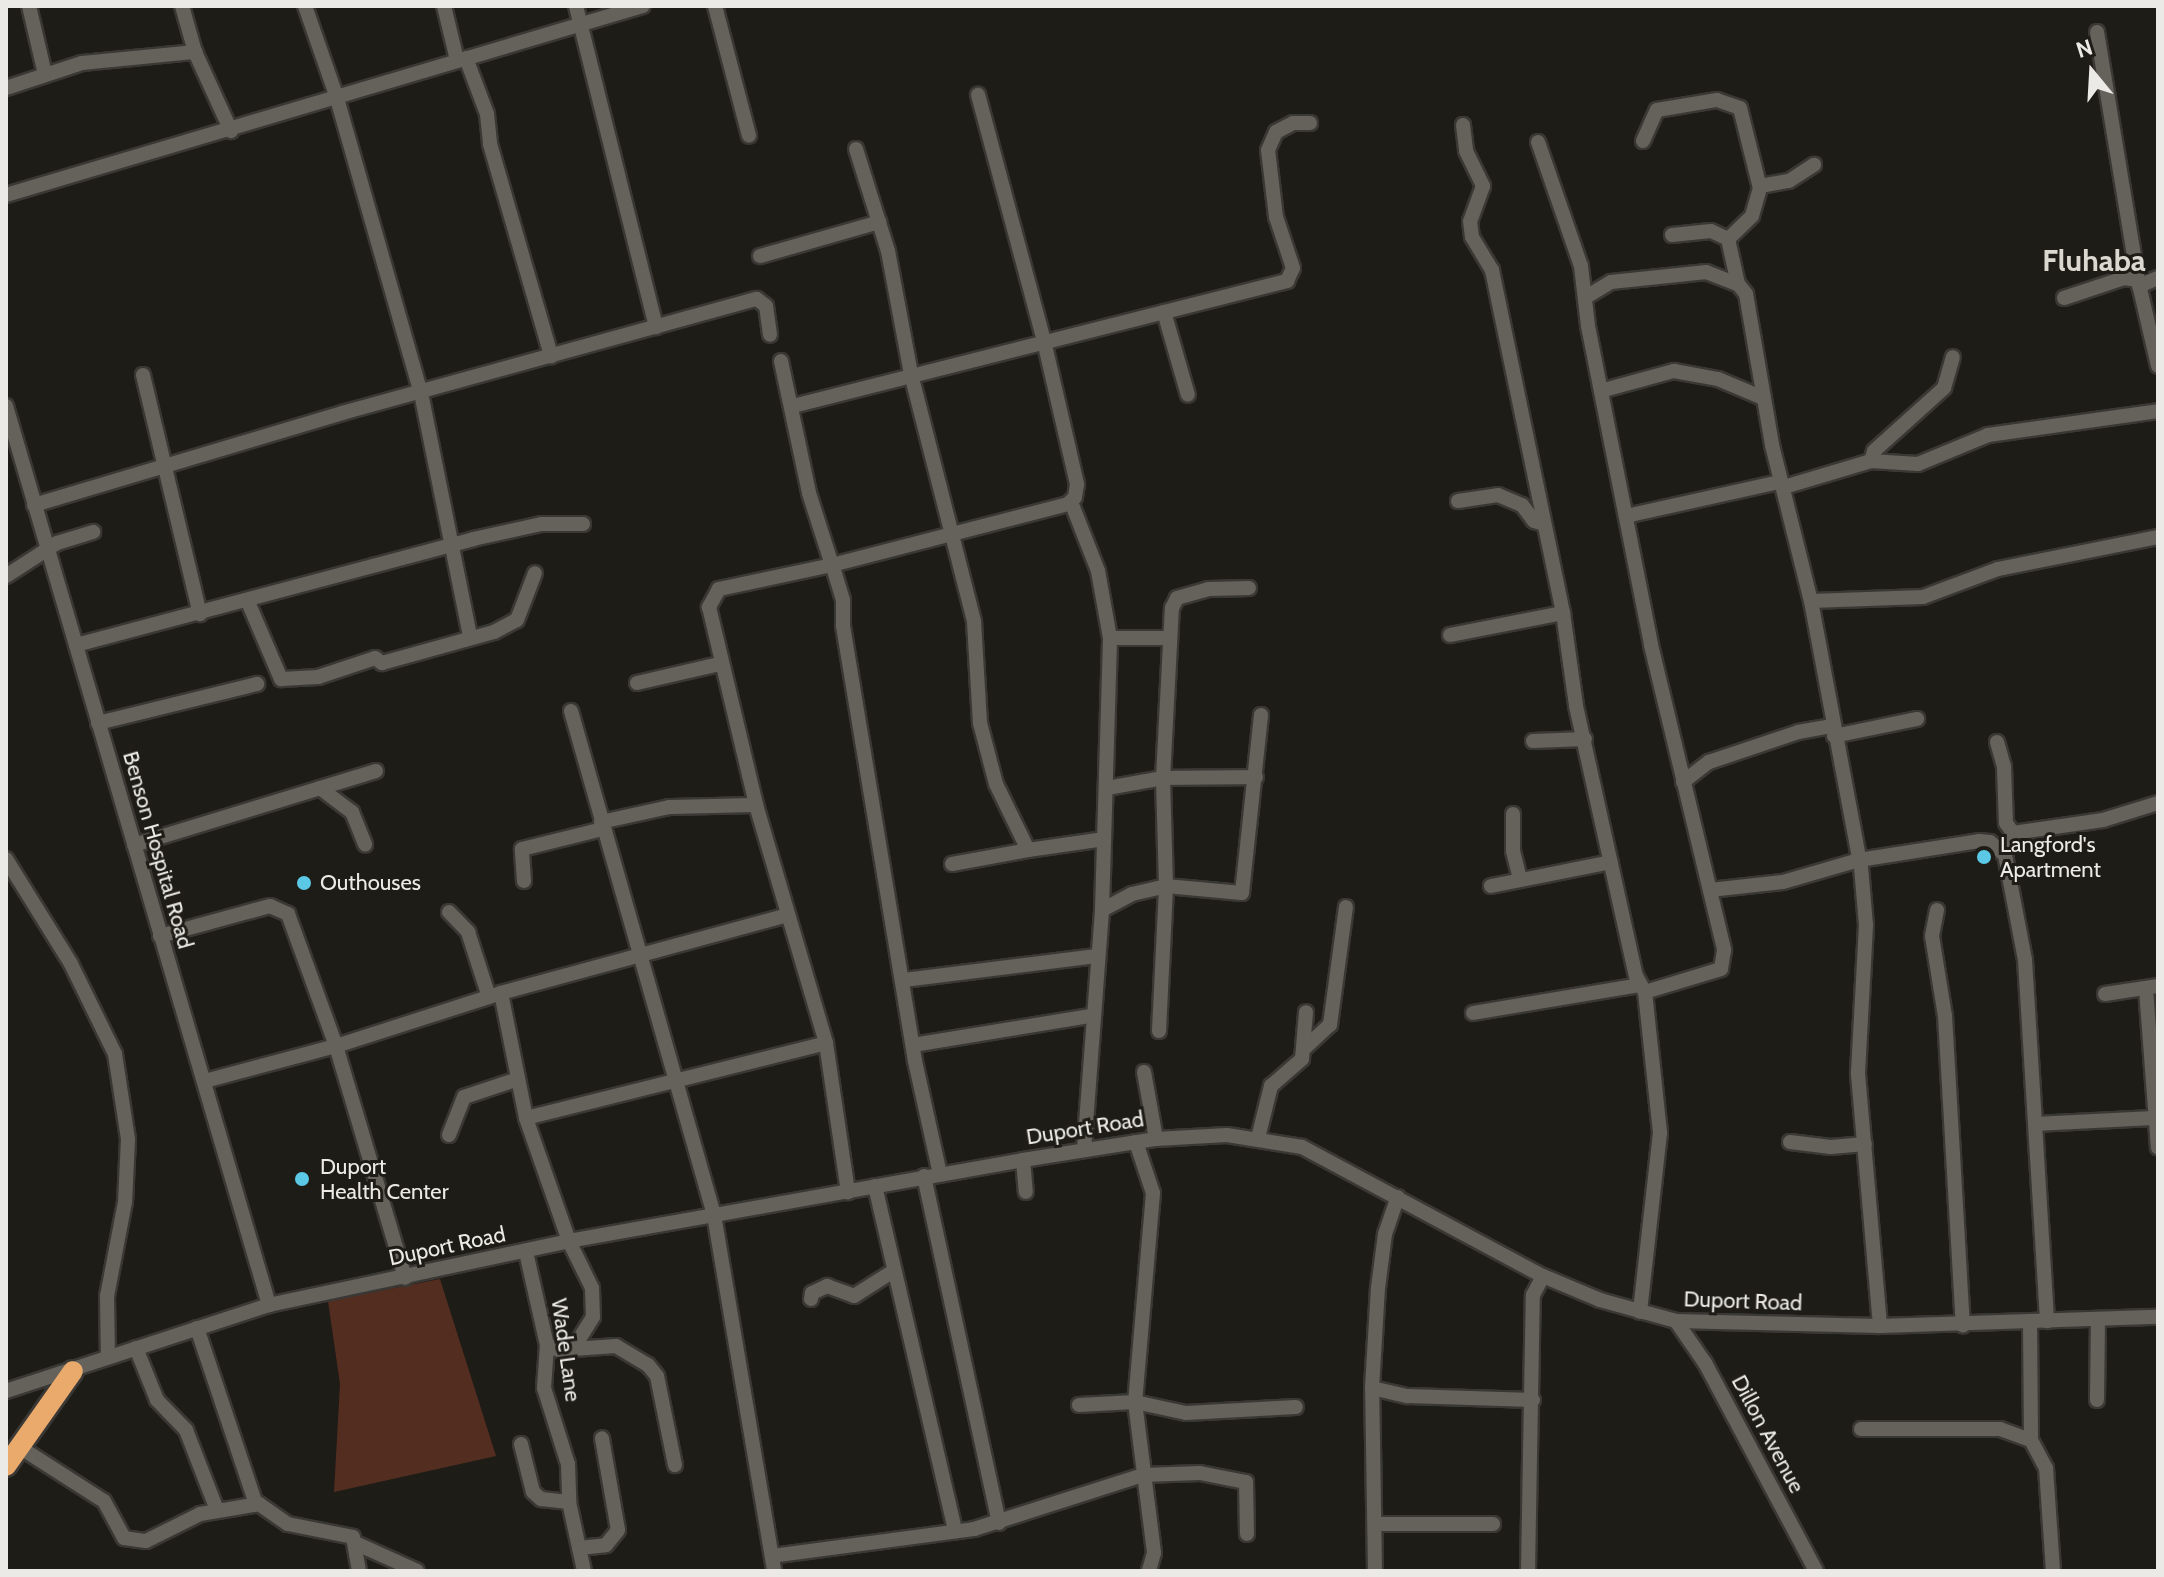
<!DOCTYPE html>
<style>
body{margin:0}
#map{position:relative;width:2164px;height:1577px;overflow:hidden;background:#1e1c16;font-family:Cabin,sans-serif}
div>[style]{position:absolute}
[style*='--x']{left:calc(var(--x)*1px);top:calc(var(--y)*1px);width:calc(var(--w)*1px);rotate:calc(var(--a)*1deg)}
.green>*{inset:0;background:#542d21}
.roads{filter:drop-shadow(2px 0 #3a3835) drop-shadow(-2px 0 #3a3835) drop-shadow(0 2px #3a3835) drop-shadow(0 -2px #3a3835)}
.minor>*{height:14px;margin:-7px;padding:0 7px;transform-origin:7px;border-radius:7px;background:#65625b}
.highway>*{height:20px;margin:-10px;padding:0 10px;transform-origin:10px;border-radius:10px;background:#eaaa6b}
.dots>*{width:22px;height:22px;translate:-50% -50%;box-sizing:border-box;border:4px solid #1e1c16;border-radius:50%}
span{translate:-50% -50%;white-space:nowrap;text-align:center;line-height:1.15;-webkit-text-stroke:6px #1e1c16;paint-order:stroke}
.poi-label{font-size:22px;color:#eceae6}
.left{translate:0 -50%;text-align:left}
.street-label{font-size:22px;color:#eceae6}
.district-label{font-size:30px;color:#dbd8d0;font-weight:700}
.frame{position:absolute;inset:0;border:8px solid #eceae6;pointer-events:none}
.north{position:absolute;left:2052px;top:32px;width:80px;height:80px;-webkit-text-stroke:6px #1e1c16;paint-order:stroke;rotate:342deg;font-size:22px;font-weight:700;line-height:32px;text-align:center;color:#eceae6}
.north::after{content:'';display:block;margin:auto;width:28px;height:36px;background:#eceae6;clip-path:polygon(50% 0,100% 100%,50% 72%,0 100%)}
</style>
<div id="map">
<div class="green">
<i style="clip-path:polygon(440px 1279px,496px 1456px,334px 1492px,340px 1384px,328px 1301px)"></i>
</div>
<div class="roads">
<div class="minor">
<i style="--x:29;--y:6;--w:70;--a:76.8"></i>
<i style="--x:182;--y:6;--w:48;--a:74.2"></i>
<i style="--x:195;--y:52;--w:87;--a:65.5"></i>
<i style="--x:305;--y:6;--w:94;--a:70.8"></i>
<i style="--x:336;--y:95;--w:310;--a:74.1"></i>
<i style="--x:421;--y:393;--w:247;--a:78.6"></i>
<i style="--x:444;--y:6;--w:56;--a:76.5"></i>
<i style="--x:576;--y:6;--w:331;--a:76"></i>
<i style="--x:715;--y:6;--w:134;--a:75.3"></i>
<i style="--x:2097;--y:32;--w:251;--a:80.6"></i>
<i style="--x:2138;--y:280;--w:88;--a:76.9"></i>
<i style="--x:466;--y:58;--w:60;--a:69.4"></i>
<i style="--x:487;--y:114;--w:30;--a:84"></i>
<i style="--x:490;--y:144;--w:221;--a:73.9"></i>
<i style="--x:6;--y:88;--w:80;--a:-18.2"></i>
<i style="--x:82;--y:63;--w:114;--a:-5.6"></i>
<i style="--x:1463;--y:125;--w:26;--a:83"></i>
<i style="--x:1466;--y:151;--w:39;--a:64"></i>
<i style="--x:1483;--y:186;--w:37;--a:110"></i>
<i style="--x:1470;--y:221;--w:16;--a:83"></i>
<i style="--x:1472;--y:237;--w:39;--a:59"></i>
<i style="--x:1492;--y:270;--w:350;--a:78.3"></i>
<i style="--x:1563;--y:613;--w:94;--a:82"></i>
<i style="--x:1576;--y:706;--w:277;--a:77.5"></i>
<i style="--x:1636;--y:976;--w:18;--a:61"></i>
<i style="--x:1645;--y:992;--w:142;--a:83.9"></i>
<i style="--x:1660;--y:1133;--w:180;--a:96.4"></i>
<i style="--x:1643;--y:141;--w:34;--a:-66"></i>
<i style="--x:1657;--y:110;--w:61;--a:-9.5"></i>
<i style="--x:1717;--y:100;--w:24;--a:19"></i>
<i style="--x:1740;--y:108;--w:82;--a:76"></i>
<i style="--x:1760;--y:188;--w:29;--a:106"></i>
<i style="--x:1752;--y:216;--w:33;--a:136"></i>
<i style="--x:1538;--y:142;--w:131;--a:70.9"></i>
<i style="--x:1581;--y:266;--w:60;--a:83.3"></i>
<i style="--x:1588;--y:326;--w:325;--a:78.8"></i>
<i style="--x:1651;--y:645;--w:314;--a:76.5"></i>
<i style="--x:1724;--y:950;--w:19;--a:99"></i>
<i style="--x:1721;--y:969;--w:79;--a:163.2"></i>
<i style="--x:856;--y:149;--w:107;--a:72.6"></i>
<i style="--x:888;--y:251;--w:125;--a:79.4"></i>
<i style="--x:911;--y:374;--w:256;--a:75.7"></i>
<i style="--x:974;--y:622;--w:101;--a:86.6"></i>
<i style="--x:980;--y:723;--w:63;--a:75.3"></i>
<i style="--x:996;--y:784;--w:73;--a:64.1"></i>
<i style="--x:1028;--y:850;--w:77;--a:-8.2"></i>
<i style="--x:1760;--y:186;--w:29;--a:-10"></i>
<i style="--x:1789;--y:181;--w:30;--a:-33"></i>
<i style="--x:6;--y:195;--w:664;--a:-16.53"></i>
<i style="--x:1672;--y:235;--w:39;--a:-6"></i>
<i style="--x:1711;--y:231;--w:19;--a:25"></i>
<i style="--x:1728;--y:239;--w:46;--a:77.5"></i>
<i style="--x:760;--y:256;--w:124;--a:-15.9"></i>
<i style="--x:2139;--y:286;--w:21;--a:-23"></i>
<i style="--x:1586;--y:297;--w:29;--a:-31"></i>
<i style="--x:1611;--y:282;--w:96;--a:-6"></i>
<i style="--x:1706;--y:272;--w:34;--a:21"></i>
<i style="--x:1738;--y:284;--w:13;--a:51"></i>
<i style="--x:1746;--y:294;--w:153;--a:80.2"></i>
<i style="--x:1772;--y:445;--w:161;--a:76"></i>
<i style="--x:1811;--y:601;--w:271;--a:79.4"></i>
<i style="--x:1861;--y:867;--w:58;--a:85.1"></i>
<i style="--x:1866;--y:925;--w:149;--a:93.1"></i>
<i style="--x:1858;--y:1074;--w:253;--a:85"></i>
<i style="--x:2064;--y:298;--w:63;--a:-18.4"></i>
<i style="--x:2124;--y:278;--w:14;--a:8"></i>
<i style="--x:1164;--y:312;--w:86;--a:73.9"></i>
<i style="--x:781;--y:361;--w:135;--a:78"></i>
<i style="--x:809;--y:493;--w:76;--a:72.3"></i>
<i style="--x:832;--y:565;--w:116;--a:168"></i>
<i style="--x:719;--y:589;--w:21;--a:119"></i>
<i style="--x:709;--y:607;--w:204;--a:76.6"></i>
<i style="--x:756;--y:805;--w:248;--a:73.6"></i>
<i style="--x:826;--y:1043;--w:151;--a:81.6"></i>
<i style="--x:143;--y:375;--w:246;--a:76.6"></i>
<i style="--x:1604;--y:390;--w:73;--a:-15.2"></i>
<i style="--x:1674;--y:371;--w:45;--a:10.3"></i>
<i style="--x:1718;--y:379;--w:49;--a:22.9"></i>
<i style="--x:6;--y:406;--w:937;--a:73.69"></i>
<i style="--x:793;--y:406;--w:510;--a:-14.2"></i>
<i style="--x:1287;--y:281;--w:14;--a:-65"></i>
<i style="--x:1293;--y:268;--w:54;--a:-108.4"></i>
<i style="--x:1276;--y:217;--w:67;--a:-96.8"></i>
<i style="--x:1268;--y:150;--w:20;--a:-66"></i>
<i style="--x:1276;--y:132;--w:19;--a:-28"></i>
<i style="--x:1293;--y:123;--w:17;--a:0"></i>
<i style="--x:1871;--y:461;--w:10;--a:-73"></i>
<i style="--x:1874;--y:451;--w:94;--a:-42"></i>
<i style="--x:1944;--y:388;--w:32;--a:-74"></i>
<i style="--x:1784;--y:487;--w:91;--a:-16.6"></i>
<i style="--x:1871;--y:461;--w:47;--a:3.7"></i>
<i style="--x:1918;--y:464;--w:76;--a:-22.5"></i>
<i style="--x:1988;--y:435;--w:172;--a:-8"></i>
<i style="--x:1458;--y:501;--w:40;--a:-8.5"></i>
<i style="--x:1498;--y:495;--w:26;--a:23"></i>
<i style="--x:1522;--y:505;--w:20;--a:53"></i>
<i style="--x:1534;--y:521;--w:10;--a:17"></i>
<i style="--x:1068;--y:504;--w:4;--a:-34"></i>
<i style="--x:1071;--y:502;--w:74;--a:68.6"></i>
<i style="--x:1098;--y:571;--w:68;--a:79.8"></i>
<i style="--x:1110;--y:638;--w:60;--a:0"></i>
<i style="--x:34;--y:505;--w:321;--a:-16.6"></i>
<i style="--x:342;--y:413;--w:430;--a:-15.4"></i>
<i style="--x:757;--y:299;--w:11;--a:38"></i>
<i style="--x:766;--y:306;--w:29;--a:82"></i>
<i style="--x:1626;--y:516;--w:157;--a:-12.5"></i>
<i style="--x:6;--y:576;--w:61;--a:-32.9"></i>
<i style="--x:57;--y:543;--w:38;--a:-17"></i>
<i style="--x:1811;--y:601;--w:112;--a:-2"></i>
<i style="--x:1923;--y:597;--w:80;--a:-20.5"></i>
<i style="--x:1998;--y:569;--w:163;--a:-11.3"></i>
<i style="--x:248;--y:602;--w:84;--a:66.8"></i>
<i style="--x:281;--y:679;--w:37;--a:-3"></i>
<i style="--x:318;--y:677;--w:60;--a:-18.4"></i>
<i style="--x:375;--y:658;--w:9;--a:36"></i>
<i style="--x:382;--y:663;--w:116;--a:-15.5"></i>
<i style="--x:494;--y:632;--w:26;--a:-28"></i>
<i style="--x:517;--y:620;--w:50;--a:-69"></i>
<i style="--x:1450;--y:635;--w:115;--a:-11"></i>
<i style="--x:76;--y:645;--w:411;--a:-14.9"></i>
<i style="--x:473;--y:539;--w:70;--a:-12.4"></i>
<i style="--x:541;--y:524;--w:42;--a:0"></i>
<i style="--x:637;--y:683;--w:84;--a:-13"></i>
<i style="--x:571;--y:711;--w:524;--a:74.16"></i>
<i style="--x:714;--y:1215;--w:361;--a:80.4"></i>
<i style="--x:98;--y:723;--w:164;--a:-13.8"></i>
<i style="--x:1834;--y:736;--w:85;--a:-11.6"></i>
<i style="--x:1533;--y:741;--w:52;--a:-2.2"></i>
<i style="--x:1997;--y:742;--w:26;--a:74"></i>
<i style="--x:2004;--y:767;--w:56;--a:88"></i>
<i style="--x:2006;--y:823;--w:12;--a:55"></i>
<i style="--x:1683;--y:782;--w:33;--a:-38"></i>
<i style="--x:1709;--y:762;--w:94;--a:-18.6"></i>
<i style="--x:1798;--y:732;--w:35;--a:-10"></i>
<i style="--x:320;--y:788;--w:40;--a:37"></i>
<i style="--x:352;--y:812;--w:35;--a:68"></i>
<i style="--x:1107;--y:788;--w:57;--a:-10.1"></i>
<i style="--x:1163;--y:778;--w:170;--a:-87"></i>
<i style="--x:1172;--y:608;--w:11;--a:-63"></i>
<i style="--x:1177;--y:598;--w:33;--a:-16"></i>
<i style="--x:1209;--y:589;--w:40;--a:-1.4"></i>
<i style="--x:1513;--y:814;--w:37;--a:90"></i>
<i style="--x:1513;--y:851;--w:29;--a:76"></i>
<i style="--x:601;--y:822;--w:70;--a:-12.4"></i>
<i style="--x:669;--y:807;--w:87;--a:-1.3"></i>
<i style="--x:2013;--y:833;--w:23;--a:110"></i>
<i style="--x:2005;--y:855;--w:107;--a:79.2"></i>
<i style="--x:2025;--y:960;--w:362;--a:86.5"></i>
<i style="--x:2013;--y:833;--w:91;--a:-8.2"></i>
<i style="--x:2103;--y:820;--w:58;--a:-17.2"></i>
<i style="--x:134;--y:845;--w:253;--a:-17"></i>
<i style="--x:6;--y:859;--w:123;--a:58.2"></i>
<i style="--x:71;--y:964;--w:100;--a:63.9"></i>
<i style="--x:115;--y:1054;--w:86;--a:81.3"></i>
<i style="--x:128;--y:1139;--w:63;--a:92.7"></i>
<i style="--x:125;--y:1202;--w:96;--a:100.8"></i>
<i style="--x:107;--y:1296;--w:61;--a:89.1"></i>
<i style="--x:952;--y:864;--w:77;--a:-10.4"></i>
<i style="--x:524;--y:881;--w:32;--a:-94"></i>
<i style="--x:522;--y:849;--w:83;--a:-13.9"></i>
<i style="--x:1491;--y:886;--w:122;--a:-11.3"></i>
<i style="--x:1710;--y:890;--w:73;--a:-6.3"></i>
<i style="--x:1783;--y:882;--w:79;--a:-16.1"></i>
<i style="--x:1859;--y:860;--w:121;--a:-9"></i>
<i style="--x:1979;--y:841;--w:11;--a:5"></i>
<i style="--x:1990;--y:842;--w:20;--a:41"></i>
<i style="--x:1102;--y:910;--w:34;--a:-28"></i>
<i style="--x:1132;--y:894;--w:35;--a:-13"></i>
<i style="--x:1166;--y:886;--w:76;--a:5.3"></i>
<i style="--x:1242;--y:893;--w:179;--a:-83.9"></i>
<i style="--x:1937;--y:910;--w:26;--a:101"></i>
<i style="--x:1932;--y:936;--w:81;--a:80.8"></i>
<i style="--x:1945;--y:1016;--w:310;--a:86.7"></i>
<i style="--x:449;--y:912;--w:28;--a:46"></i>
<i style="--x:468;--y:932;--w:68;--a:72.1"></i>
<i style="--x:160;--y:936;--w:114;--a:-15.3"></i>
<i style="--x:270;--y:906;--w:20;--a:24"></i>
<i style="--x:288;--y:914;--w:140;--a:70"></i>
<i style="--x:336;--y:1046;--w:242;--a:73.4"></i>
<i style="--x:904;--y:980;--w:194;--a:-7.1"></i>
<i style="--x:2146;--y:989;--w:159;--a:85.7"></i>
<i style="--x:2105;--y:994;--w:54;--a:-8.6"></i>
<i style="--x:1473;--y:1013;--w:169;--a:-9.5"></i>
<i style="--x:1159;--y:1031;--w:145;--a:-87.2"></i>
<i style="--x:1166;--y:886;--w:108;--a:-91.6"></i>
<i style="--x:1163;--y:778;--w:93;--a:-0.6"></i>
<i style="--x:913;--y:1045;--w:180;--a:-9.3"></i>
<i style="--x:1306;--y:1047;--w:33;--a:-43"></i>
<i style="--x:1330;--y:1025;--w:119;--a:-82.3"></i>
<i style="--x:1144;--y:1072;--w:68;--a:79.8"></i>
<i style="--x:205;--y:1081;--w:136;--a:-15"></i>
<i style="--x:336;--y:1046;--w:173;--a:-17.8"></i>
<i style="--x:526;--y:1118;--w:309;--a:-14"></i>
<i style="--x:2035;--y:1124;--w:118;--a:-2.9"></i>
<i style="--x:449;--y:1135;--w:41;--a:-68.5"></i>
<i style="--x:464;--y:1097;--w:57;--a:-18.4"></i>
<i style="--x:1258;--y:1138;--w:54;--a:-76"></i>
<i style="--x:1271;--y:1086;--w:41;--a:-41.1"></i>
<i style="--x:1302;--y:1059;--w:47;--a:-85.1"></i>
<i style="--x:1136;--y:1142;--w:54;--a:71.6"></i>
<i style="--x:1153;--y:1193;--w:210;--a:94.9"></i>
<i style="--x:1135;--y:1402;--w:152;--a:82.8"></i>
<i style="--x:1154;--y:1553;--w:19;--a:106"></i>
<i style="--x:1790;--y:1142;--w:41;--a:7"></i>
<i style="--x:1831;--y:1147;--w:34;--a:-5"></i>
<i style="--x:1084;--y:1150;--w:241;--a:-85.7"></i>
<i style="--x:1102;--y:910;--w:272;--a:-88.3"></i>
<i style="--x:1023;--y:1160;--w:32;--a:85"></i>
<i style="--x:940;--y:1174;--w:116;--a:-102.5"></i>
<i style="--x:915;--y:1061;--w:442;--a:-99.4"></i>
<i style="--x:843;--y:625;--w:25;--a:-90"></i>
<i style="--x:843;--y:600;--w:37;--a:-107"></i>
<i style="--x:832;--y:565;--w:244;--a:-14.5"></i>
<i style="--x:1068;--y:504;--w:10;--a:-45"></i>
<i style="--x:1075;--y:497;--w:13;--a:-81"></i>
<i style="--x:1077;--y:484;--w:147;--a:-103"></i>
<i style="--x:1044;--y:341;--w:255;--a:-105"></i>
<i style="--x:924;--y:1176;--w:355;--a:77.8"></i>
<i style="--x:875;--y:1186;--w:353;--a:76.9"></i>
<i style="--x:526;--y:1252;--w:95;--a:77.3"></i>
<i style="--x:547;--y:1345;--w:43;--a:94"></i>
<i style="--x:544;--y:1388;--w:80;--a:72.5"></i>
<i style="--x:568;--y:1464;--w:38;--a:88"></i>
<i style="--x:569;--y:1502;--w:71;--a:77.7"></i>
<i style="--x:811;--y:1299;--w:6;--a:-81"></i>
<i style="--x:812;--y:1293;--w:17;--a:-25"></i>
<i style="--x:827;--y:1286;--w:29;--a:20"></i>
<i style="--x:854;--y:1296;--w:45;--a:-32.3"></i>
<i style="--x:1676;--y:1321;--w:51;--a:55.4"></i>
<i style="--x:1705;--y:1363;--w:236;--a:61.9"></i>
<i style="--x:2030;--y:1322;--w:118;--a:89.5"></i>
<i style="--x:2031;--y:1440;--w:32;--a:62"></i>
<i style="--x:2046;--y:1468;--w:103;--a:86.1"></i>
<i style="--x:197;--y:1328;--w:186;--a:71.5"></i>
<i style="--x:547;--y:1345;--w:13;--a:23"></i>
<i style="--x:559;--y:1350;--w:57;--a:-4"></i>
<i style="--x:616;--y:1346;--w:37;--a:31"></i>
<i style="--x:648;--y:1365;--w:14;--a:51"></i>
<i style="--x:657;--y:1376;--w:91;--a:78.6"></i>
<i style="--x:136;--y:1348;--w:56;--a:68"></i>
<i style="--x:157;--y:1400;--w:42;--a:46"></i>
<i style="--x:186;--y:1430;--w:86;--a:68.8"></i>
<i style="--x:573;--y:1349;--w:38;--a:-58"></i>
<i style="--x:593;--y:1317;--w:29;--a:-92"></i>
<i style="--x:592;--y:1288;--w:52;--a:-116.1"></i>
<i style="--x:569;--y:1241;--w:130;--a:-109.3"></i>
<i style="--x:526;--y:1118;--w:127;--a:-101.3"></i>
<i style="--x:501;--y:993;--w:297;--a:-15.2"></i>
<i style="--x:1372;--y:1388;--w:37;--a:13"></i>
<i style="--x:1408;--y:1396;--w:125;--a:1.8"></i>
<i style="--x:6;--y:1391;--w:277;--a:-18.1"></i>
<i style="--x:269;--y:1305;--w:307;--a:-12"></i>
<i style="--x:569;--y:1241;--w:461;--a:-10.1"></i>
<i style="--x:1023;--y:1160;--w:135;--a:-9"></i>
<i style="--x:1156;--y:1139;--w:71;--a:-3.2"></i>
<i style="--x:1227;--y:1135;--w:76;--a:9.1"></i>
<i style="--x:1302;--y:1147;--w:273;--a:28.2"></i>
<i style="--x:1543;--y:1276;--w:62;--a:22.8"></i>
<i style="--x:1600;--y:1300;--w:79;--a:15.4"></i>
<i style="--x:1676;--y:1321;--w:204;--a:1.4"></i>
<i style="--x:1880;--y:1326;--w:278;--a:-1.9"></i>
<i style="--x:2097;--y:1400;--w:80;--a:-89.3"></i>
<i style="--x:1079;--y:1405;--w:56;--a:-3.1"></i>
<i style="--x:1135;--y:1402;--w:52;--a:12.2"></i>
<i style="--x:1186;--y:1413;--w:110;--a:-3.1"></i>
<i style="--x:1861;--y:1429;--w:139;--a:0"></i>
<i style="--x:2000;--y:1429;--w:33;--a:20"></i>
<i style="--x:521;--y:1444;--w:49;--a:76"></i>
<i style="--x:533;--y:1492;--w:11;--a:41"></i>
<i style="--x:541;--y:1499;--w:28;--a:6"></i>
<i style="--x:21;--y:1448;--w:98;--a:32.6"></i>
<i style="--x:104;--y:1501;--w:42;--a:61.6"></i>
<i style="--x:124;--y:1538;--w:22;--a:8"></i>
<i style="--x:146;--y:1541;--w:60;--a:-26.6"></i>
<i style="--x:200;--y:1514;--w:60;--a:-9.6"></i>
<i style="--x:259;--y:1504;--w:35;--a:35"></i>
<i style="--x:288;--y:1524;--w:66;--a:11.3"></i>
<i style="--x:353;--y:1537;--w:35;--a:80"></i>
<i style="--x:1376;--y:1524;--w:117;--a:0"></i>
<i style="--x:355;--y:1543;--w:68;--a:24.3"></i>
<i style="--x:579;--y:1548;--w:27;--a:-6"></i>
<i style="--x:606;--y:1545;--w:19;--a:-51"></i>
<i style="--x:618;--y:1530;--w:93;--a:-99.9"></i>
<i style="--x:772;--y:1556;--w:204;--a:-7.6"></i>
<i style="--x:974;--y:1529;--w:177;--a:-17.7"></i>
<i style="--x:1143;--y:1475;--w:57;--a:-2"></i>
<i style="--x:1200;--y:1473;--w:47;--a:11.1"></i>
<i style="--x:1246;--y:1482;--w:52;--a:88.9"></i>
<i style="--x:1375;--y:1571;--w:183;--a:-90.9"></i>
<i style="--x:1372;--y:1388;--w:100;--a:-86.6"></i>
<i style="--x:1378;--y:1288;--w:54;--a:-82.6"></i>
<i style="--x:1385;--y:1234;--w:39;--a:-71"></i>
<i style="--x:1528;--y:1571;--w:276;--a:-89"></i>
<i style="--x:1533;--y:1295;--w:21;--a:-62"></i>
</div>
<div class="highway">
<i style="--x:6;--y:1466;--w:116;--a:-54.8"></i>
</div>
</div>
<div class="dots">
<i style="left:1984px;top:857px;background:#5bc8e6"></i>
<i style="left:304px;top:883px;background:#5bc8e6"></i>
<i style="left:302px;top:1179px;background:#5bc8e6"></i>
</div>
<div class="poi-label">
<span class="left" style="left:2000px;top:857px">Langford's<br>Apartment</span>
<span class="left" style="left:320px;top:883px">Outhouses</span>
<span class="left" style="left:320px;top:1179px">Duport<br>Health Center</span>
</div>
<div class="street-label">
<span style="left:158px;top:850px;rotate:74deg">Benson Hospital Road</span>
<span style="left:1085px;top:1128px;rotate:-9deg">Duport Road</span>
<span style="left:447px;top:1246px;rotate:-12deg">Duport Road</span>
<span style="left:1743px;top:1301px;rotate:2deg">Duport Road</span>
<span style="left:566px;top:1350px;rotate:82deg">Wade Lane</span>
<span style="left:1768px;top:1434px;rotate:62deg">Dillon Avenue</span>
</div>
<div class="district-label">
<span style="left:2094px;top:261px">Fluhaba</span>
</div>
<div class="frame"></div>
<div class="north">N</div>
</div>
